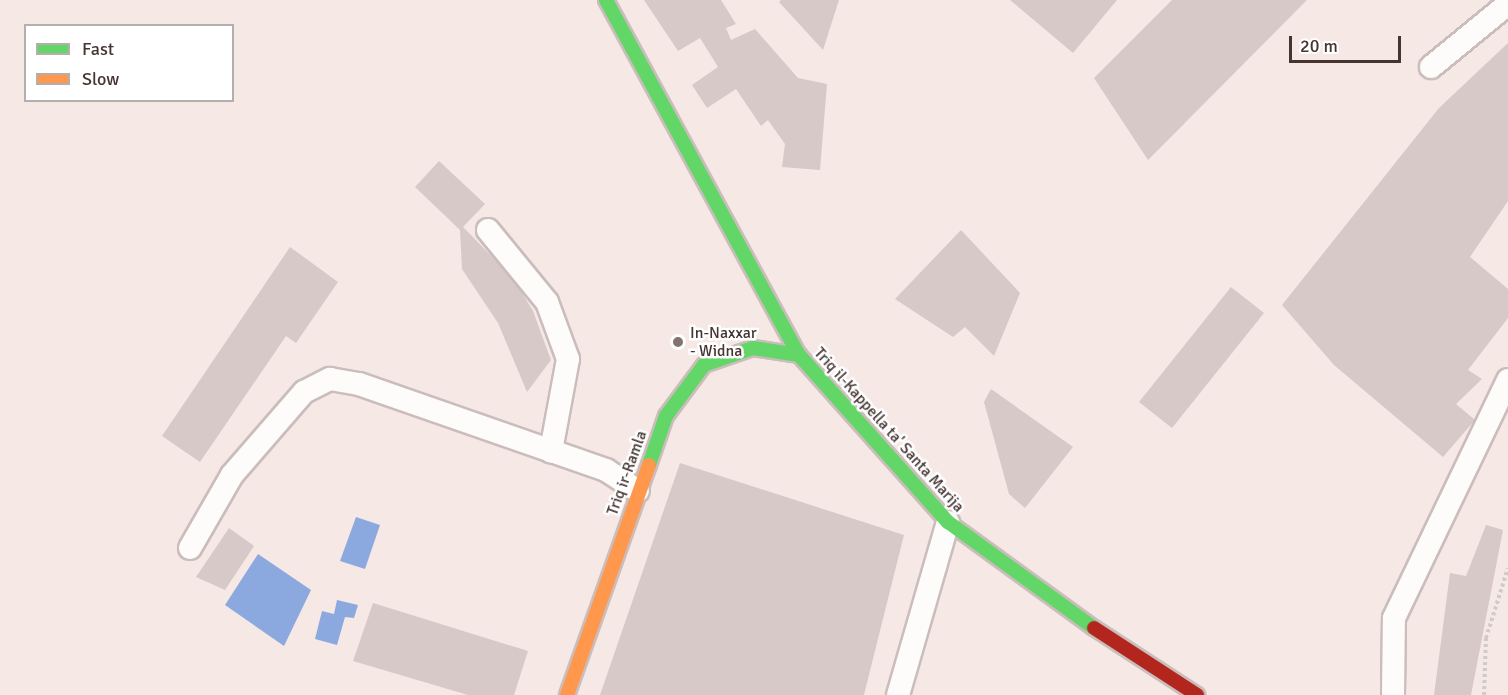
<!DOCTYPE html>
<style>
body{margin:0}
#map{position:relative;width:1508px;height:695px;overflow:hidden;background:#f5e8e5;font-family:Signika,sans-serif}
div>[style]{position:absolute}
[style*='--x']{left:calc(var(--x)*1px);top:calc(var(--y)*1px);width:calc(var(--w)*1px);rotate:calc(var(--a)*1deg)}
.water>*{inset:0;background:#8ca9df}
.building>*{inset:0;background:#d6c9c7}
.path>*{height:4px;margin-top:-2px;transform-origin:0;background:repeating-linear-gradient(90deg,#d0cac8 0 3px,transparent 0 6px)}
.roads{filter:drop-shadow(2px 0 #cabdbb) drop-shadow(-2px 0 #cabdbb) drop-shadow(0 2px #cabdbb) drop-shadow(0 -2px #cabdbb)}
.lane>*{height:22px;margin:-11px;padding:0 11px;transform-origin:11px;border-radius:11px;background:#fefcfb}
.fast>*{height:14px;margin:-7px;padding:0 7px;transform-origin:7px;border-radius:7px;background:#63d668}
.slow>*{height:14px;margin:-7px;padding:0 7px;transform-origin:7px;border-radius:7px;background:#ff974d}
.jam>*{height:14px;margin:-7px;padding:0 7px;transform-origin:7px;border-radius:7px;background:#b3261e}
.dots>*{width:16px;height:16px;translate:-50% -50%;box-sizing:border-box;border:3px solid #fff;border-radius:50%}
span{translate:-50% -50%;white-space:nowrap;text-align:center;line-height:1.15;-webkit-text-stroke:5px #fff;paint-order:stroke}
.poi-label{font-size:16px;color:#443432}
.left{translate:0 -50%;text-align:left}
.street-label{font-size:16px;color:#443432}
.legend{position:absolute;left:24px;top:24px;width:210px;height:78px;box-sizing:border-box;background:#fff;border:2px solid #b4aead;margin:0;padding:8px 10px;list-style:none;font-size:18px;color:#443432}
.legend li{display:flex;align-items:center;gap:12px;height:30px}
.legend b{width:30px;border:2px solid #b4aead}
.scale{position:absolute;left:1289px;top:36px;width:112px;height:27px;box-sizing:border-box;border:3px solid #443432;border-top:0;padding-left:8px;font-size:18px;line-height:21px;white-space:nowrap;color:#443432;-webkit-text-stroke:4px #fff;paint-order:stroke}
</style>
<div id="map">
<div class="water">
<i style="clip-path:polygon(356px 517px,380px 525px,365px 569px,340px 561px)"></i>
<i style="clip-path:polygon(258px 554px,311px 590px,284px 646px,225px 605px)"></i>
<i style="clip-path:polygon(337px 600px,358px 605px,354px 618px,345px 617px,337px 645px,315px 639px,322px 611px,334px 614px)"></i>
</div>
<div class="building">
<i style="clip-path:polygon(644px 0,721px 0,736px 24px,726px 28px,731px 40px,755px 29px,798px 78px,827px 84px,820px 170px,782px 167px,785px 144px,768px 120px,761px 126px,736px 89px,707px 108px,692px 85px,718px 67px,700px 38px,678px 51px)"></i>
<i style="clip-path:polygon(781px 0,839px 0,823px 50px,779px 2px)"></i>
<i style="clip-path:polygon(1010px 0,1117px 0,1073px 53px)"></i>
<i style="clip-path:polygon(1172px 0,1307px 0,1148px 160px,1094px 78px)"></i>
<i style="clip-path:polygon(1508px 43px,1508px 201px,1470px 257px,1508px 289px,1508px 318px,1468px 370px,1482px 379px,1456px 404px,1475px 420px,1443px 457px,1334px 365px,1282px 305px,1439px 108px)"></i>
<i style="clip-path:polygon(439px 161px,485px 204px,463px 227px,513px 278px,533px 311px,551px 360px,527px 392px,498px 323px,462px 269px,460px 230px,415px 187px)"></i>
<i style="clip-path:polygon(961px 230px,1020px 293px,994px 356px,965px 327px,953px 337px,895px 299px)"></i>
<i style="clip-path:polygon(290px 247px,338px 282px,296px 343px,286px 336px,200px 462px,162px 436px)"></i>
<i style="clip-path:polygon(1231px 287px,1264px 313px,1172px 428px,1139px 402px)"></i>
<i style="clip-path:polygon(991px 389px,1073px 447px,1025px 508px,1009px 494px,984px 402px)"></i>
<i style="clip-path:polygon(680px 463px,904px 535px,864px 695px,600px 695px)"></i>
<i style="clip-path:polygon(1486px 525px,1503px 530px,1471px 695px,1434px 695px,1450px 573px,1466px 576px)"></i>
<i style="clip-path:polygon(229px 528px,254px 546px,225px 590px,196px 577px)"></i>
<i style="clip-path:polygon(373px 603px,528px 651px,514px 695px,468px 695px,353px 661px)"></i>
</div>
<div class="path">
<i style="--x:1484;--y:695;--w:57;--a:-88"></i>
<i style="--x:1486;--y:638;--w:73;--a:-72.6"></i>
</div>
<div class="roads">
<div class="lane">
<i style="--x:1431;--y:67;--w:99;--a:-39.3"></i>
<i style="--x:488;--y:230;--w:93;--a:50.7"></i>
<i style="--x:547;--y:302;--w:61;--a:69.8"></i>
<i style="--x:568;--y:359;--w:94;--a:100.5"></i>
<i style="--x:190;--y:548;--w:84;--a:-60.1"></i>
<i style="--x:232;--y:475;--w:110;--a:-49.1"></i>
<i style="--x:304;--y:392;--w:29;--a:-27"></i>
<i style="--x:330;--y:379;--w:29;--a:10"></i>
<i style="--x:359;--y:384;--w:262;--a:19.2"></i>
<i style="--x:606;--y:470;--w:38;--a:33"></i>
<i style="--x:898;--y:695;--w:180;--a:-73.9"></i>
<i style="--x:1393;--y:695;--w:77;--a:-89.3"></i>
<i style="--x:1394;--y:618;--w:264;--a:-64.4"></i>
</div>
<div class="fast">
<i style="--x:606;--y:0;--w:404;--a:61.5"></i>
<i style="--x:799;--y:355;--w:224;--a:48.3"></i>
<i style="--x:948;--y:522;--w:180;--a:36"></i>
<i style="--x:649;--y:465;--w:52;--a:-70.9"></i>
<i style="--x:666;--y:416;--w:64;--a:-53.3"></i>
<i style="--x:704;--y:365;--w:52;--a:-19.1"></i>
<i style="--x:753;--y:348;--w:47;--a:8.7"></i>
</div>
<div class="slow">
<i style="--x:567;--y:695;--w:244;--a:-70.4"></i>
</div>
<div class="jam">
<i style="--x:1094;--y:628;--w:123;--a:33"></i>
</div>
</div>
<div class="dots">
<i style="left:678px;top:342px;background:#827371"></i>
</div>
<div class="poi-label">
<span class="left" style="left:690px;top:342px">In-Naxxar<br>- Widna</span>
</div>
<div class="street-label">
<span style="left:889px;top:430px;rotate:48deg">Triq il-Kappella ta' Santa Marija</span>
<span style="left:627px;top:473px;rotate:-70deg">Triq ir-Ramla</span>
</div>
<ul class="legend">
<li><b style="height:8px;background:#63d668"></b>Fast</li>
<li><b style="height:8px;background:#ff974d"></b>Slow</li>
</ul>
<div class="scale">20 m</div>
</div>
